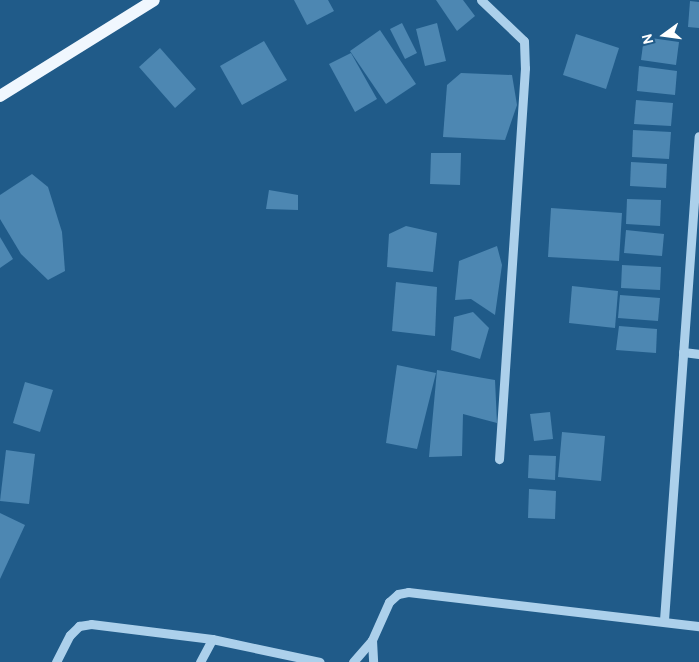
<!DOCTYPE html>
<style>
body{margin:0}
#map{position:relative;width:699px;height:662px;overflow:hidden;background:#205b89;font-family:Overpass,sans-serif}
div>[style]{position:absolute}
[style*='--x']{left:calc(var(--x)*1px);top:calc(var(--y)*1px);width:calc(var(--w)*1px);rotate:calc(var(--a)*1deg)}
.building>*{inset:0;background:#4d87b2}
.minor>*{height:9px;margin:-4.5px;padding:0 4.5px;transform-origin:4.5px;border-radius:4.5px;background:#acd0eb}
.major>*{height:12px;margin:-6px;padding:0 6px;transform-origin:6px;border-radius:6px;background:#f0f7fe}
span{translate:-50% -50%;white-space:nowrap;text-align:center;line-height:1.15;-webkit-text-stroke:4px #205b89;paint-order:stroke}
.north{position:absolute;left:639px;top:10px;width:50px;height:50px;-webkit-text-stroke:4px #205b89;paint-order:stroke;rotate:256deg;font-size:14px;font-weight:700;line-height:20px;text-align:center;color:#fff}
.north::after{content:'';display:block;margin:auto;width:18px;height:22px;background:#fff;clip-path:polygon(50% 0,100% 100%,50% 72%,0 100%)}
</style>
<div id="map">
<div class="building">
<i style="clip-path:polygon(294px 0,328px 0,334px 11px,307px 25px)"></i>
<i style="clip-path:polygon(436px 0,463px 0,475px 16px,457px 31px)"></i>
<i style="clip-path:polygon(690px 1px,699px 2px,699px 28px,688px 27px)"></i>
<i style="clip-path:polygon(402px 23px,417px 53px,405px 59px,390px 29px)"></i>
<i style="clip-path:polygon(437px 23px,446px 61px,425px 66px,416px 29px)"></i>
<i style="clip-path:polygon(380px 30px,416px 84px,386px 104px,350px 51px)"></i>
<i style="clip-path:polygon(576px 34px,619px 48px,606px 89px,563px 75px)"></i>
<i style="clip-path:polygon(644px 37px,679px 42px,676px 65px,641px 60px)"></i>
<i style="clip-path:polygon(264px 41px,287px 80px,242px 105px,220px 66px)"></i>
<i style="clip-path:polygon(160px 48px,196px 89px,175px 108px,139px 67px)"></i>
<i style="clip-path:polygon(351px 53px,377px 99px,355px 112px,329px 64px)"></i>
<i style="clip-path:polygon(639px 66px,677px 71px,675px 95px,637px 91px)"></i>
<i style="clip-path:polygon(461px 73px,512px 75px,517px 105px,505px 140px,443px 137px,447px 85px)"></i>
<i style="clip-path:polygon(636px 100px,673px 103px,671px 126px,634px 124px)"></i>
<i style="clip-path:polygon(633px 130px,671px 132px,669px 159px,632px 157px)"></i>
<i style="clip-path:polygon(431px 153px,461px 153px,460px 185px,430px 184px)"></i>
<i style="clip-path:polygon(631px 162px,667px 164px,666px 188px,630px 186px)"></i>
<i style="clip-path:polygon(32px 174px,48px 187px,62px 232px,65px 271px,48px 280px,21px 254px,0 219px,0 195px)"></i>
<i style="clip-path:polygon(269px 190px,298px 195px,298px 210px,266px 209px)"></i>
<i style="clip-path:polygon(627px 199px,661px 200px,660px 226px,626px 224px)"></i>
<i style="clip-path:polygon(551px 208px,622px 213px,619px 261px,548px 257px)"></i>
<i style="clip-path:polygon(406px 226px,437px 233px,433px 272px,387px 267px,389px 234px)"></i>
<i style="clip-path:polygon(626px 230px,664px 234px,662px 256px,624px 253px)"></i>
<i style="clip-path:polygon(0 237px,13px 259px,0 268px)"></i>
<i style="clip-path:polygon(497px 246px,502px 265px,495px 315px,471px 299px,455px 300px,459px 261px)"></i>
<i style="clip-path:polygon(622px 265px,661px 267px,660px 290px,621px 288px)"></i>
<i style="clip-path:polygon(396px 282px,437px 287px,435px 336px,392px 331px)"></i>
<i style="clip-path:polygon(572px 286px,618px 291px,615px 328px,569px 323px)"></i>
<i style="clip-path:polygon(620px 295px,660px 298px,658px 321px,618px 318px)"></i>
<i style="clip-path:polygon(473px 312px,489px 328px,480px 359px,451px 350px,454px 317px)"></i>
<i style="clip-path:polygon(619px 326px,657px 329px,656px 353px,616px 350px)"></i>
<i style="clip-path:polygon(397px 365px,436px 373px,417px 449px,386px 443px)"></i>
<i style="clip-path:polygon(437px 370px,495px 380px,497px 423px,463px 414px,462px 456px,429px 457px)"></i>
<i style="clip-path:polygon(25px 382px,53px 390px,40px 432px,13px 423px)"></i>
<i style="clip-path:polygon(550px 412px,553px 439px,534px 441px,530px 414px)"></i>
<i style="clip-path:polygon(562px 432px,605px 436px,601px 481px,558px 477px)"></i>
<i style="clip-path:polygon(6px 450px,35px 454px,29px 504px,0 501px)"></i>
<i style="clip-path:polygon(529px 455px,556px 456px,555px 480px,528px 478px)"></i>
<i style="clip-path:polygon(529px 489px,556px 491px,555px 519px,528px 518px)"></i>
<i style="clip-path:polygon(0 513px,25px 525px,0 579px)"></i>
</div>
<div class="minor">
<i style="--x:481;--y:0;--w:59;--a:43.6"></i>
<i style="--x:524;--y:41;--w:27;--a:88"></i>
<i style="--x:525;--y:68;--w:392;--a:93.8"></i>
<i style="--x:683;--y:352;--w:16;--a:7"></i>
<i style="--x:664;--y:620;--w:485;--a:-85.9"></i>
<i style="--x:372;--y:640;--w:42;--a:-65.9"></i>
<i style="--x:389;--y:602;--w:12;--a:-42"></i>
<i style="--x:398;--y:594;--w:10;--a:-11"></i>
<i style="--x:408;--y:592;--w:293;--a:6.7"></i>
<i style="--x:56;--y:662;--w:30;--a:-63"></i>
<i style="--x:70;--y:635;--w:13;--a:-45"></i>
<i style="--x:79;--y:626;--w:12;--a:-9"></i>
<i style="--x:91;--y:624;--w:122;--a:7.1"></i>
<i style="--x:212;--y:639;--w:110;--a:12"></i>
<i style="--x:200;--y:662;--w:26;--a:-62"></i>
<i style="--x:353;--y:662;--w:29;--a:-49"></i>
<i style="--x:372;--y:640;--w:22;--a:87"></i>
</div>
<div class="major">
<i style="--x:0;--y:96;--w:181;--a:-31.9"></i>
</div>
<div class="north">N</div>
</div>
